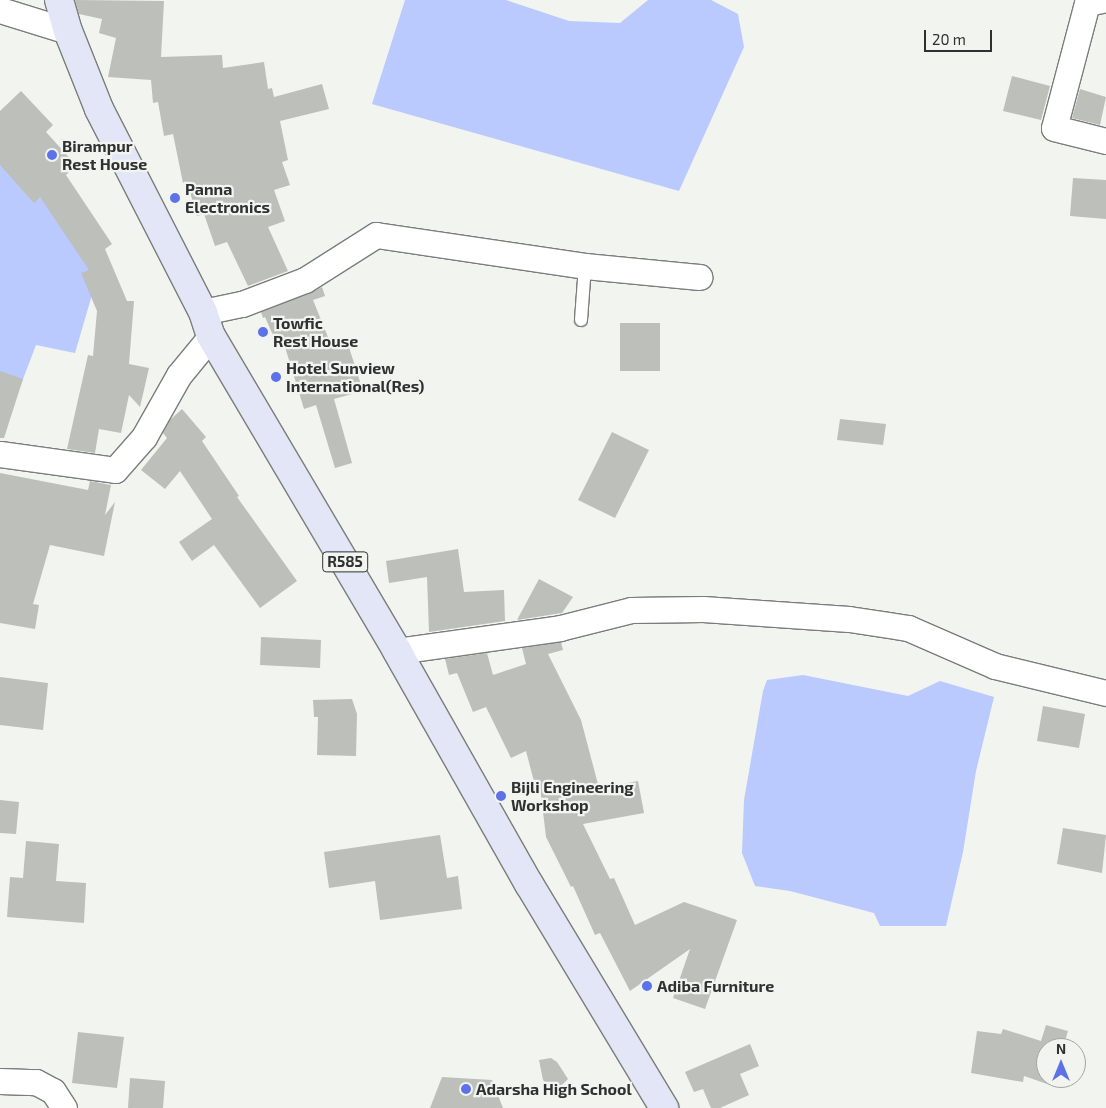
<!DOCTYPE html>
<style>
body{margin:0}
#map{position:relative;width:1106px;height:1108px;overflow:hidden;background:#f1f4ef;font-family:"Exo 2",sans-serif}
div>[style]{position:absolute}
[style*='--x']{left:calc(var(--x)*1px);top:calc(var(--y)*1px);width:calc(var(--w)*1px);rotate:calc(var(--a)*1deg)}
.water>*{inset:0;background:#bac9fe}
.building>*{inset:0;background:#bcbfba}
.roads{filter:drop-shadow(1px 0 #7b7d79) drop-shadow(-1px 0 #7b7d79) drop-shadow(0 1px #7b7d79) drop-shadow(0 -1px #7b7d79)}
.service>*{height:12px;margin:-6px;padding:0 6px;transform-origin:6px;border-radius:6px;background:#fff}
.minor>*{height:25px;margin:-12.5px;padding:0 12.5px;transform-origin:12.5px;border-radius:12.5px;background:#fff}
.primary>*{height:28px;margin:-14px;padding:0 14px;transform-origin:14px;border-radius:14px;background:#e2e6f7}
.dots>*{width:14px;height:14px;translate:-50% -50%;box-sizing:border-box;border:2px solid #f1f4ef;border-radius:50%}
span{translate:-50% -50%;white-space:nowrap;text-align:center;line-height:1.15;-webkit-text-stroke:4.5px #f1f4ef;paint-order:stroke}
.shield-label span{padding:1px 4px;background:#f1f4ef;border:1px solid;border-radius:4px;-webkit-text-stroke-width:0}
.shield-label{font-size:15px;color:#30312f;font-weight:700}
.poi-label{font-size:16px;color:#30312f;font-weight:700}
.left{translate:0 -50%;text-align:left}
.north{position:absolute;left:1036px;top:1038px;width:50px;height:50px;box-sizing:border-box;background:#f1f4ef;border:1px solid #a4a6a2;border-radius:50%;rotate:0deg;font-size:14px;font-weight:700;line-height:20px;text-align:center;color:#30312f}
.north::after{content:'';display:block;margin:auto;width:18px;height:22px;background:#5d71e8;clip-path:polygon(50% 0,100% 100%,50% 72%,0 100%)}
.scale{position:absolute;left:924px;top:30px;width:68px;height:22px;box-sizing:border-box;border:2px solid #30312f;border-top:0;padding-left:6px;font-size:15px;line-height:18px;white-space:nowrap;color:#30312f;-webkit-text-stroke:4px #f1f4ef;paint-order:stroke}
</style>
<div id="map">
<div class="water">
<i style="clip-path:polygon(405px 0,506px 0,569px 21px,620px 23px,648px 0,711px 0,738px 14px,744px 47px,679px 191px,372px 104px)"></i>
<i style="clip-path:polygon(0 163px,23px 181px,73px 229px,99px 271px,75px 353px,36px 345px,9px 416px,0 414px)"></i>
<i style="clip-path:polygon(803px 675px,908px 696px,940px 681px,994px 697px,976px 771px,963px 852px,946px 926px,880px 926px,874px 913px,790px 891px,755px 886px,742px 853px,744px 800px,763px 691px,767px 680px)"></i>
</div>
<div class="building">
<i style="clip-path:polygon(75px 0,164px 1px,161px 57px,222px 55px,223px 68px,264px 62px,268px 89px,272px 88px,274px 97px,322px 84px,329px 109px,280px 121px,288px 160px,282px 162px,290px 185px,274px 190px,285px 221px,268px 227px,288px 271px,248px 286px,227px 242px,215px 246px,204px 214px,197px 216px,187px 182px,183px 183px,173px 134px,164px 136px,158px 102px,153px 103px,151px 80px,108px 77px,116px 38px,99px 33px,102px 19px,79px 14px)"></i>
<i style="clip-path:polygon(1012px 76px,1050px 86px,1041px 120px,1003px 111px)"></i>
<i style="clip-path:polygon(1080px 89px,1106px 97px,1100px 125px,1072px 118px)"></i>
<i style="clip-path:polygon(21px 91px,53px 125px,46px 132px,76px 165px,66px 175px,112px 244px,105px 249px,127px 301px,134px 301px,129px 364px,149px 368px,140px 407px,129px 395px,121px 433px,99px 429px,95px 453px,67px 449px,88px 355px,93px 356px,97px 311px,81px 273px,89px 270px,40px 197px,34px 203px,0 165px,0 111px)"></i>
<i style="clip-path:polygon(1073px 178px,1106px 180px,1106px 219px,1070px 216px)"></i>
<i style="clip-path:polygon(322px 287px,325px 296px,313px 300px,330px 342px,346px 338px,363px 391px,334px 399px,352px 463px,335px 468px,316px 405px,304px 409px,285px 347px,279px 349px,265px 317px,263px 318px,261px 312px,310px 293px)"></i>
<i style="clip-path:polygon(620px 323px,660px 323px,660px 371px,620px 371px)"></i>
<i style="clip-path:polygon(0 371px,23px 379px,4px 438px,0 438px)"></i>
<i style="clip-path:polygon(182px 409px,206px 437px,202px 441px,239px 496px,237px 497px,297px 581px,260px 608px,214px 545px,192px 561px,179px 542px,212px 519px,180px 471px,165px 489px,141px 470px,167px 438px,163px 433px,170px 420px)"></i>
<i style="clip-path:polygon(840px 419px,886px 424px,883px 445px,837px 440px)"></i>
<i style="clip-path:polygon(612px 432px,649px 450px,615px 518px,578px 500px)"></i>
<i style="clip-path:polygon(0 473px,88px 490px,90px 481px,111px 485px,105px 515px,115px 502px,104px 556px,50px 545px,33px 604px,39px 605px,35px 629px,0 623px)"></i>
<i style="clip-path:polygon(458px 549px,464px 592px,504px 590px,505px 621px,429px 632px,427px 577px,389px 583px,386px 561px)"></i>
<i style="clip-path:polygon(539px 579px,573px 597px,562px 613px,517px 620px)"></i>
<i style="clip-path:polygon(261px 637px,321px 640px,320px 668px,260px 665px)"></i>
<i style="clip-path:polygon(561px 642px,563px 650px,548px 654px,581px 720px,599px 788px,638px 781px,644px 813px,583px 824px,610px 879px,614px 878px,635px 925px,684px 902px,737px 920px,705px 1009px,673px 998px,690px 949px,630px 991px,600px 933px,595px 935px,573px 886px,571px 887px,546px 837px,540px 787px,536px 789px,526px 751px,511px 758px,486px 707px,473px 712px,457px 673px,449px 675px,445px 659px,487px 653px,493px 675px,526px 664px,522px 648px)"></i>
<i style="clip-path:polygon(0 677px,48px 683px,43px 730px,0 725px)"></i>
<i style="clip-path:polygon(352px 699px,357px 714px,356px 756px,317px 755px,318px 717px,314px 717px,313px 700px)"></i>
<i style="clip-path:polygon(1043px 706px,1085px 714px,1079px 748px,1037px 741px)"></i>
<i style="clip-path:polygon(0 800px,19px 802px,16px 834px,0 833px)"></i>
<i style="clip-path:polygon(1063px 828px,1106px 835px,1102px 873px,1057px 864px)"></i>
<i style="clip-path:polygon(440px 835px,447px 878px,458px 876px,462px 909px,380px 920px,375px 881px,329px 888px,324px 852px)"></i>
<i style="clip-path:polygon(26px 841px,59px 844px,56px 881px,86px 883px,84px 923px,7px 917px,10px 877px,23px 878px)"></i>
<i style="clip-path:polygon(1046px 1025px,1068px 1031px,1063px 1048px,1046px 1048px,1046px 1078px,1061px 1078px,1056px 1087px,1024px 1076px,1023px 1082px,971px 1073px,977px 1031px,1001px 1034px,1003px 1029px,1041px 1041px)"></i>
<i style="clip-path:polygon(78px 1032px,124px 1037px,117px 1088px,72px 1083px)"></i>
<i style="clip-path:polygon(750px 1044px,759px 1066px,740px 1074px,749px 1095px,720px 1108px,711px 1108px,703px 1089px,694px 1092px,685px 1072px)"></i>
<i style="clip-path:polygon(551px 1058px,557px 1062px,568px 1079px,560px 1087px,551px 1087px,543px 1080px,539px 1060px)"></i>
<i style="clip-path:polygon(442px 1077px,492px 1080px,503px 1108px,430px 1108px)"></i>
<i style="clip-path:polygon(130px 1078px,165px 1081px,163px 1108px,128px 1108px)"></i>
</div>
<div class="roads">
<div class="service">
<i style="--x:581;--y:320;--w:54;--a:-85.8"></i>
</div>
<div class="minor">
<i style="--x:1102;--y:0;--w:15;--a:169"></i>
<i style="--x:1087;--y:3;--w:129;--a:104.8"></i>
<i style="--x:1054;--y:128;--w:54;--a:14"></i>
<i style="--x:0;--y:10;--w:71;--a:17.2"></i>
<i style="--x:203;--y:312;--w:40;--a:-12"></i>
<i style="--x:242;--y:304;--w:67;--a:-20.9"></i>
<i style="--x:305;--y:280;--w:84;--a:-32.4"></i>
<i style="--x:376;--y:235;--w:211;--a:8.4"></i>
<i style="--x:585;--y:266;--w:115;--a:5.5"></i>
<i style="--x:0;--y:454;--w:116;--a:7.9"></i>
<i style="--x:115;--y:470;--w:44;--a:-48.7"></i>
<i style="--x:144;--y:437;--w:71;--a:-60.6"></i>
<i style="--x:179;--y:375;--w:50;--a:-50.6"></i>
<i style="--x:397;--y:651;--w:165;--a:-8"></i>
<i style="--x:560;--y:628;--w:73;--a:-14.2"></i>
<i style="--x:631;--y:610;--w:72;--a:-0.8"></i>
<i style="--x:703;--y:609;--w:146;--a:3.9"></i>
<i style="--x:849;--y:619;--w:60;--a:8.7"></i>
<i style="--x:908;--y:628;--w:95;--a:23.6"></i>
<i style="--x:995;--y:666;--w:114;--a:13.7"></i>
<i style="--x:0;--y:1081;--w:36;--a:2"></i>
<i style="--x:36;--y:1082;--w:19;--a:28"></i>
<i style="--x:53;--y:1091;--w:20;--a:57"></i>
</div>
<div class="primary">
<i style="--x:59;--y:0;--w:32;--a:74"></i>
<i style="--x:68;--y:31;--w:84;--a:68.3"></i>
<i style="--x:99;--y:109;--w:228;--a:62.9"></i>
<i style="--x:203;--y:312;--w:25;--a:72"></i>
<i style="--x:211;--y:336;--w:366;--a:59.4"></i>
<i style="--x:397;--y:651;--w:268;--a:60.5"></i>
<i style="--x:529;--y:884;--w:262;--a:58.9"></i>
</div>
</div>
<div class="dots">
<i style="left:52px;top:155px;background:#5d71e8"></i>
<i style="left:175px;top:198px;background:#5d71e8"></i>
<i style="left:263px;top:332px;background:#5d71e8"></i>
<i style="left:276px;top:377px;background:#5d71e8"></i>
<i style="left:501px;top:796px;background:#5d71e8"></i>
<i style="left:647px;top:986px;background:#5d71e8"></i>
<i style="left:466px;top:1089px;background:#5d71e8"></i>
</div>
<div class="shield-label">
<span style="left:345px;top:562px">R585</span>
</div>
<div class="poi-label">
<span class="left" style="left:62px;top:155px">Birampur<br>Rest House</span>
<span class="left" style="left:185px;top:198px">Panna<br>Electronics</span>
<span class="left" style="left:273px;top:332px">Towfic<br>Rest House</span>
<span class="left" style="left:286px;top:377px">Hotel Sunview<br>International(Res)</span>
<span class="left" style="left:511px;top:796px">Bijli Engineering<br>Workshop</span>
<span class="left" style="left:657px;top:986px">Adiba Furniture</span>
<span class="left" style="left:476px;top:1089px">Adarsha High School</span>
</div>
<div class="north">N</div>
<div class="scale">20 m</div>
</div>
